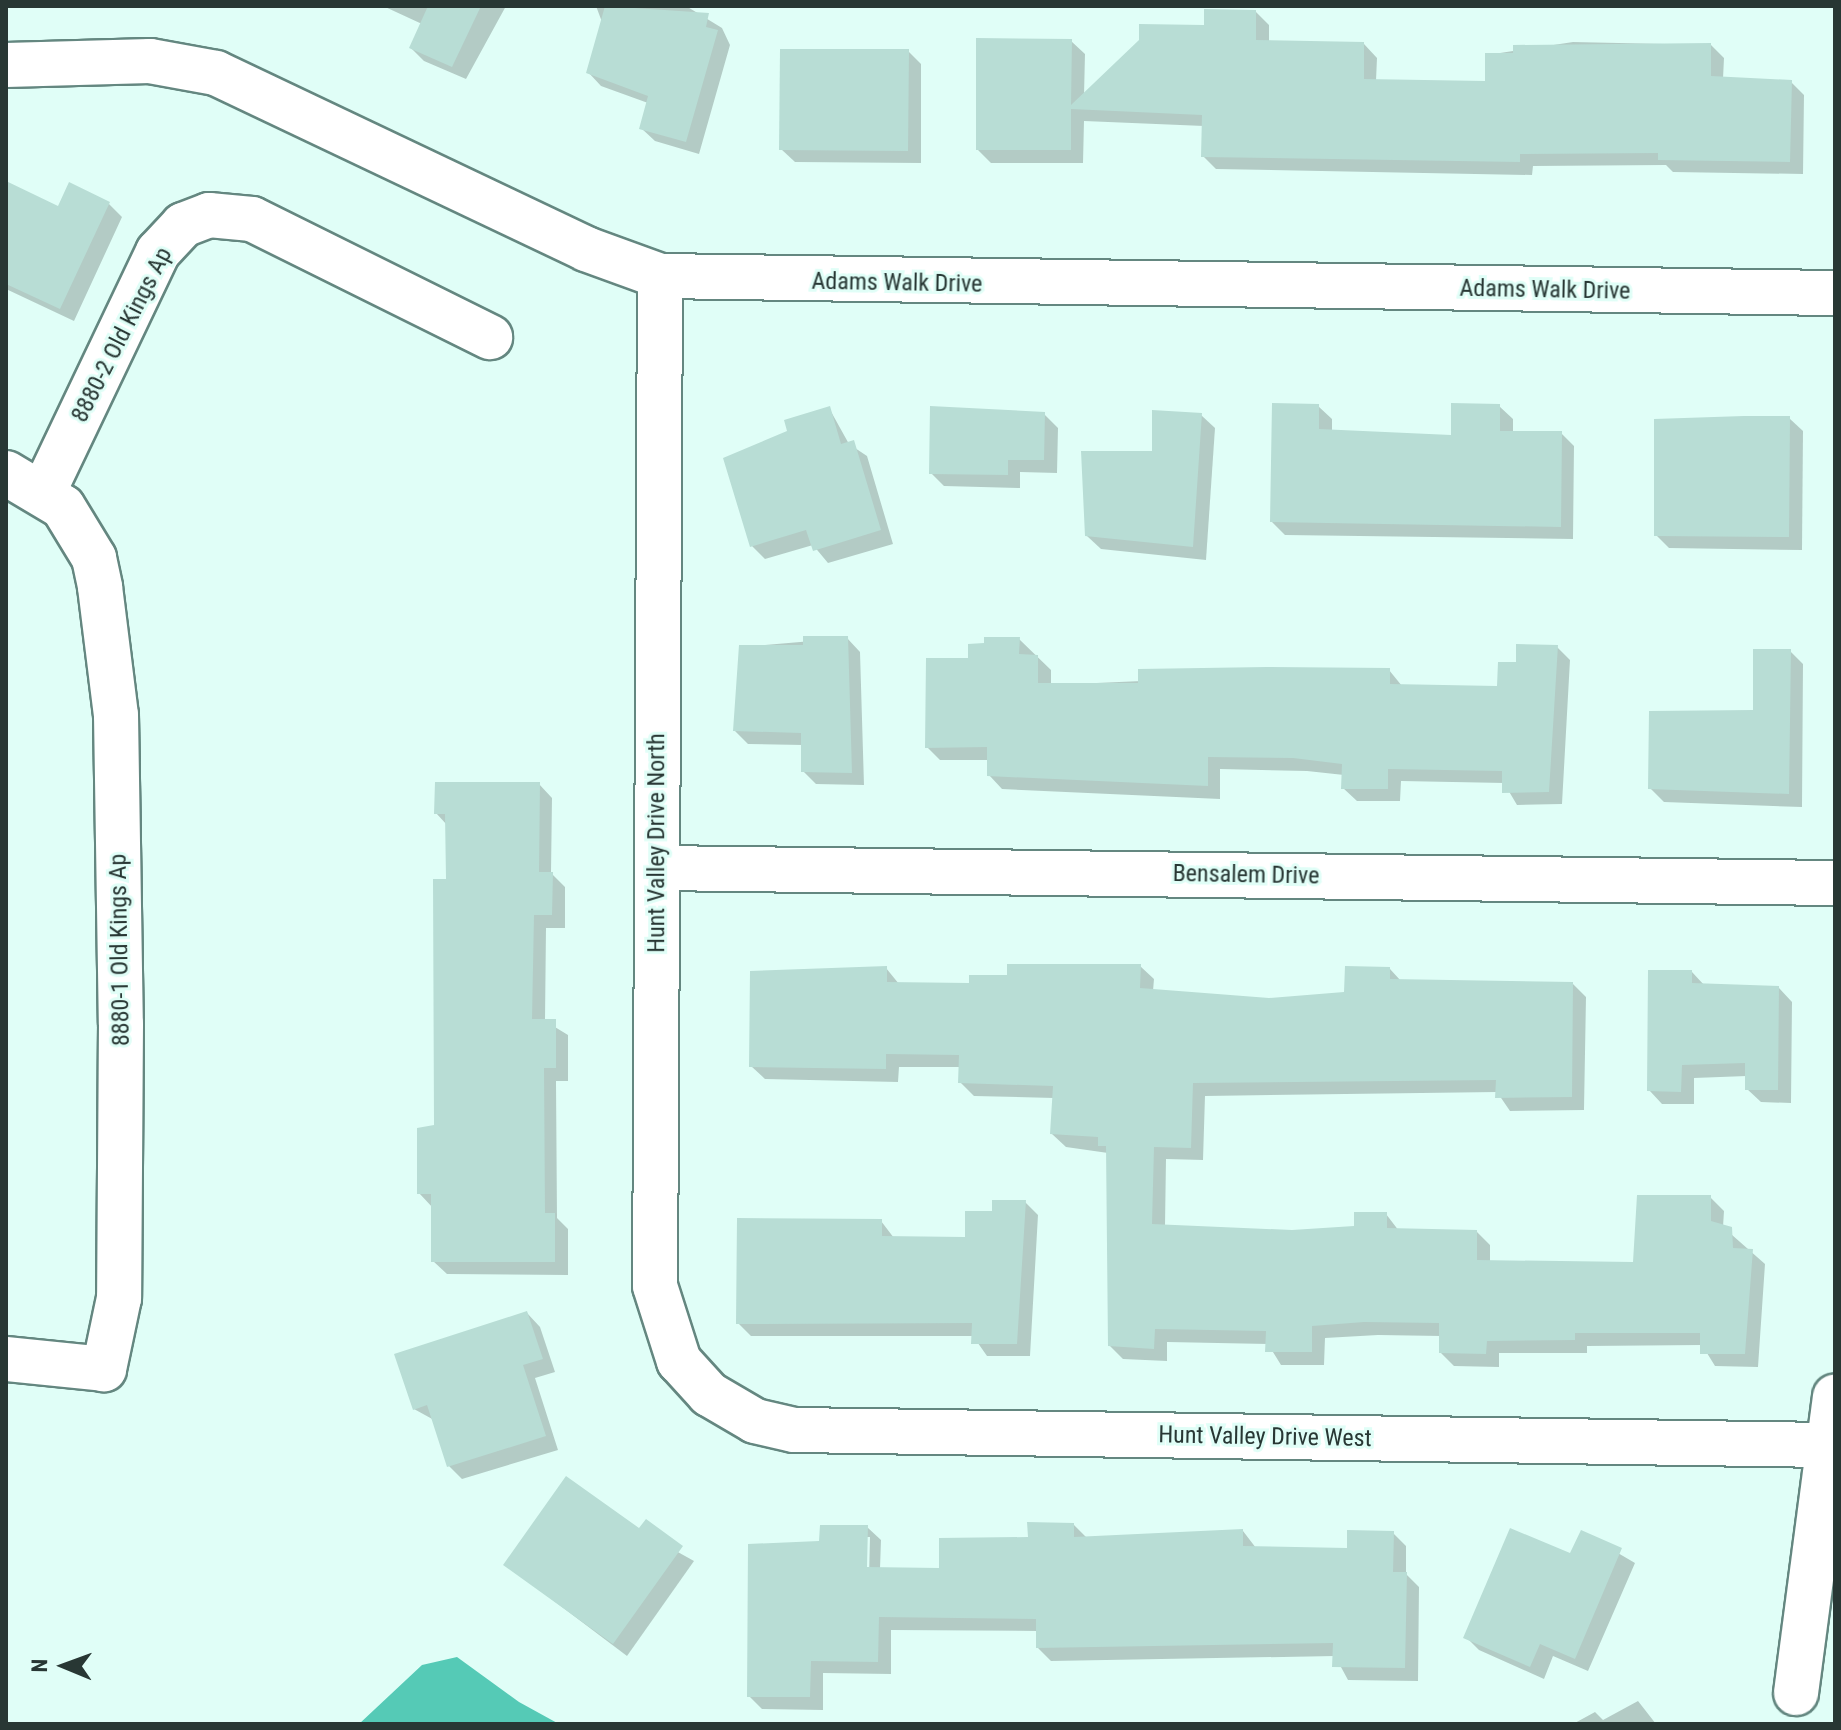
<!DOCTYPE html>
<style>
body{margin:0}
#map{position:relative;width:1841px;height:1730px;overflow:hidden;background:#e0fef7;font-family:"Roboto Condensed",sans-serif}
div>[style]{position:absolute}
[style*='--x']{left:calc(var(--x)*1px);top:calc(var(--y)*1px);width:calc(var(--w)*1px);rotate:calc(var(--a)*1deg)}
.water>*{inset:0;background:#55cab6}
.shadow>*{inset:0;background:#0003}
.building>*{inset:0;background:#b8ddd5}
.roads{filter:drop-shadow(2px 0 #648780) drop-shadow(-2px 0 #648780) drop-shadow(0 2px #648780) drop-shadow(0 -2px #648780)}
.minor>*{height:44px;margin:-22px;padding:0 22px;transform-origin:22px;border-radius:22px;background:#fff}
span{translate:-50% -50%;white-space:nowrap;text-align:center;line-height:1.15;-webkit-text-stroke:6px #e0fef7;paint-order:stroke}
.street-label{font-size:24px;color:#283734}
.frame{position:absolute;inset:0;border:8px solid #283734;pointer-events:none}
.north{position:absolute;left:24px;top:1626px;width:80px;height:80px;-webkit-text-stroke:6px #e0fef7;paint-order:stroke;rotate:271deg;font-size:22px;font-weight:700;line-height:32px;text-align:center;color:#283734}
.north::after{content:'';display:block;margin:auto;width:28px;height:36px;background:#283734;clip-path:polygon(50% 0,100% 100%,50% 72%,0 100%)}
</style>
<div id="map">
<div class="water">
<i style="clip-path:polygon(457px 1657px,519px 1702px,559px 1724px,359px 1724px,422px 1665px)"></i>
</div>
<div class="shadow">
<i style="clip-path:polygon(383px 6px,506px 6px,466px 79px,424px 61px,411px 48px,422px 24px)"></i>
<i style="clip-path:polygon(596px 6px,686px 6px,722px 28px,730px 45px,699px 154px,655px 141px,641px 128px,648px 103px,601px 86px,588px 72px,602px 22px)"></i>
<i style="clip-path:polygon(1256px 12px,1269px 25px,1269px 43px,1364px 44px,1377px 58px,1376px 81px,1487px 83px,1487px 55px,1573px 42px,1711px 45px,1724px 58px,1723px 79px,1791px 82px,1804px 95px,1803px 174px,1673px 172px,1666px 165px,1533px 166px,1532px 175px,1216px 169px,1203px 156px,1204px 126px,1084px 121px,1083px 163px,991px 163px,978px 150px,1071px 41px,1085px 54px,1084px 96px,1206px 27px)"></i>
<i style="clip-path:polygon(908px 51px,921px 64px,921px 163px,795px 162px,781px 149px)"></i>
<i style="clip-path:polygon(6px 185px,59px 208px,109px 204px,122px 217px,74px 321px,6px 289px)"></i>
<i style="clip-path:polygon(1318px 406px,1332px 419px,1332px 431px,1453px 437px,1499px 406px,1513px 419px,1513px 433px,1561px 433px,1574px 446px,1573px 539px,1285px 535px,1272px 522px)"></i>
<i style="clip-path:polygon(829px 408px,849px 444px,867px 456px,893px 544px,828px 563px,813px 545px,765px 559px,752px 546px,790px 432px)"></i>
<i style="clip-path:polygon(1044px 414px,1058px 428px,1057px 473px,1020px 472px,1020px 488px,944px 486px,931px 473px)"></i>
<i style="clip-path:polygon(1201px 415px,1215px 428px,1206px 560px,1101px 549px,1087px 536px,1154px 453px)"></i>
<i style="clip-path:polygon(1789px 418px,1803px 431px,1802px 550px,1669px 548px,1656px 535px)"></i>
<i style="clip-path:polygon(847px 638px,860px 652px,864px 785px,816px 784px,803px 771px,803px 745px,748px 744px,735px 731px,741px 647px)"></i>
<i style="clip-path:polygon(1019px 639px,1051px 670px,1051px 685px,1389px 670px,1402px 686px,1499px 688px,1518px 664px,1557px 647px,1570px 660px,1562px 804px,1517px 805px,1504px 783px,1401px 781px,1400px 801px,1357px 801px,1343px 788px,1344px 775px,1307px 771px,1220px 769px,1220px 799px,1002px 789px,989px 775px,989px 760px,940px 760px,927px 747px,971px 660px)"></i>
<i style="clip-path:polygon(1790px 651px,1803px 664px,1802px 807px,1664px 802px,1650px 788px,1755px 712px)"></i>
<i style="clip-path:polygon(539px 784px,552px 798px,551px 873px,565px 887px,565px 928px,546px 928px,545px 1021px,568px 1035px,568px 1081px,556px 1081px,557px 1218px,568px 1229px,568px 1275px,447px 1274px,433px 1261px,433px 1208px,419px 1193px,436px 1126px,448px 881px,447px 825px,436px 813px)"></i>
<i style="clip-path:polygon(1140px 966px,1154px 979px,1153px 991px,1269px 1000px,1346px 994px,1390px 969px,1401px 981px,1572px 983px,1586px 997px,1584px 1110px,1510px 1111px,1497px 1092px,1205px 1096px,1203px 1160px,1166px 1159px,1165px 1226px,1292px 1232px,1356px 1228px,1386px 1214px,1399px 1231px,1477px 1232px,1490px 1245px,1490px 1262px,1635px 1264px,1710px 1197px,1724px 1211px,1723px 1227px,1765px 1264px,1758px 1367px,1715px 1366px,1702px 1345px,1587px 1346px,1587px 1353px,1499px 1353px,1499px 1367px,1454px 1366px,1441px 1353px,1441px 1336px,1378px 1335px,1325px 1338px,1324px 1365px,1281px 1365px,1268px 1344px,1167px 1342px,1167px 1361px,1123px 1359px,1110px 1346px,1108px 1153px,1066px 1147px,1052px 1134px,1054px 1098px,974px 1096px,960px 1082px,961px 1067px,899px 1067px,898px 1082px,765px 1079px,751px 1066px,886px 968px,899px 984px,971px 985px)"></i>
<i style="clip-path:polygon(1692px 972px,1705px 986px,1779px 988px,1792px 1002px,1791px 1103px,1761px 1102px,1747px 1089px,1747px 1076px,1694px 1078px,1694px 1104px,1662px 1104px,1649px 1090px)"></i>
<i style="clip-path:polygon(1025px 1202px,1038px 1215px,1030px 1356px,987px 1356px,973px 1336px,751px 1336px,738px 1323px,881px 1221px,894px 1238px,967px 1239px,994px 1213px)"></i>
<i style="clip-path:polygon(527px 1313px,540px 1327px,555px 1372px,535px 1378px,558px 1450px,462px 1479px,449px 1466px,434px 1420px,414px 1409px)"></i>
<i style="clip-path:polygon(evenodd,1074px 1525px,1087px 1538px,1243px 1531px,1256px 1548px,1349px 1550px,1393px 1533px,1406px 1546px,1406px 1574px,1419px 1587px,1418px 1681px,1348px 1680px,1335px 1656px,1051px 1661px,1038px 1648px,1038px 1631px,891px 1630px,891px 1674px,823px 1673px,823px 1710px,762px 1709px,749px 1696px,821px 1542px,867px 1527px,881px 1540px,880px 1569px,941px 1570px,1074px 1525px,866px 1537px,870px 1537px,869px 1577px,865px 1577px,866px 1537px)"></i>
<i style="clip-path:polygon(640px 1531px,694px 1561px,627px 1656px,505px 1564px)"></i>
<i style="clip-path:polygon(1582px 1532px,1635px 1563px,1588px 1671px,1553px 1656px,1544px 1679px,1479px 1650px,1466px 1637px,1572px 1556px)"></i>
<i style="clip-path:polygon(1638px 1701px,1656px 1724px,1573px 1724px,1595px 1712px,1603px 1720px)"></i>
</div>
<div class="building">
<i style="clip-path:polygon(428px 6px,481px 6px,452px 67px,409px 48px)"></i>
<i style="clip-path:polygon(605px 6px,709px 13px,706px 27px,718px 30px,686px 142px,639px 129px,648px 96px,586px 73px)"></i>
<i style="clip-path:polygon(1204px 9px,1256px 10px,1256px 40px,1364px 42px,1364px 79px,1485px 81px,1485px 53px,1513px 53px,1513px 45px,1711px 43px,1711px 76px,1792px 80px,1790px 162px,1658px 160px,1658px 153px,1520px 154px,1520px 162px,1201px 157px,1202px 115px,1071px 109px,1071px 150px,976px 150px,976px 38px,1072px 39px,1071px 105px,1139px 40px,1139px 24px,1204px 25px)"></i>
<i style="clip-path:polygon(780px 49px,909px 49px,908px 151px,779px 150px)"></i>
<i style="clip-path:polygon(6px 181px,58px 206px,69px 182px,110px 202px,60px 309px,6px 284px)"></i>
<i style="clip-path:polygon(1272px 403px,1319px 404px,1319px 429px,1451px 435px,1451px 403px,1500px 404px,1500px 431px,1562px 431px,1561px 527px,1270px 522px)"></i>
<i style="clip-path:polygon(830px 406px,841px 444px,854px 440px,881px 530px,813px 551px,806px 530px,750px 547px,723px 458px,787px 431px,784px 420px)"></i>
<i style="clip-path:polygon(930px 406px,1045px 412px,1044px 460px,1008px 460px,1008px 475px,929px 474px)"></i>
<i style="clip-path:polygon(1152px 410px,1202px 413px,1193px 547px,1085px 536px,1081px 451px,1152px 451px)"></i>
<i style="clip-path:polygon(1744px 416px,1790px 416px,1789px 537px,1654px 536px,1654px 419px)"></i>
<i style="clip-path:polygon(803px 636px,848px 636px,852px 773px,801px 772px,801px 733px,733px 731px,739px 645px,803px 645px)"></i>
<i style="clip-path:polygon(984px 637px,1020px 637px,1019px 654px,1038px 655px,1038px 683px,1138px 683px,1138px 669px,1267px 667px,1390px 668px,1390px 684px,1497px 686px,1498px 662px,1516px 662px,1516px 644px,1558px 645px,1549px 792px,1502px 793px,1502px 771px,1388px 769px,1388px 789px,1341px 789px,1342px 764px,1293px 758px,1208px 757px,1208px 786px,987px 776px,987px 747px,925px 748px,926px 658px,968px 658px,968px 644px,984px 643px)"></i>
<i style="clip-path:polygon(1753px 649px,1791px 649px,1789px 794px,1648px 789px,1649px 711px,1753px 710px)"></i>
<i style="clip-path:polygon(435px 782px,540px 782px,539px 872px,553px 872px,552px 915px,534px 915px,532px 1019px,556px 1019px,556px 1068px,544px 1068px,545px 1213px,555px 1213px,555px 1262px,431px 1262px,431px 1194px,417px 1194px,417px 1128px,434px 1125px,433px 879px,446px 879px,445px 814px,434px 814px)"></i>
<i style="clip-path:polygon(1007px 964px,1141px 964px,1140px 988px,1269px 998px,1344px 992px,1345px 966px,1390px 967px,1390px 979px,1573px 982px,1572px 1097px,1495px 1098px,1496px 1080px,1193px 1083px,1191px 1148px,1154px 1147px,1152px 1224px,1292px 1230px,1354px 1226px,1354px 1212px,1387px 1212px,1387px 1228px,1477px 1230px,1477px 1260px,1633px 1262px,1637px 1195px,1711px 1195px,1711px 1221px,1732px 1227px,1733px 1248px,1753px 1249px,1745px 1354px,1700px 1354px,1700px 1333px,1575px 1333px,1575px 1340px,1487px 1341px,1486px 1354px,1439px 1353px,1439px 1323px,1364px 1322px,1312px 1326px,1312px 1352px,1265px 1352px,1266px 1331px,1155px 1329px,1154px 1349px,1108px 1346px,1106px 1146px,1098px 1146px,1098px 1137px,1050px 1134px,1053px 1086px,958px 1083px,959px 1055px,886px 1054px,886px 1069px,749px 1067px,750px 971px,887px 966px,887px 982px,969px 983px,969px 975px,1007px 975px)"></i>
<i style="clip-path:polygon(1648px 970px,1692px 970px,1692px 983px,1779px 986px,1778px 1090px,1745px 1090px,1745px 1063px,1682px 1065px,1681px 1092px,1647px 1091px)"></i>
<i style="clip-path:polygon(992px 1200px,1026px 1200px,1017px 1344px,971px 1344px,972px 1323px,736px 1324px,737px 1218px,882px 1219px,882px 1236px,965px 1237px,965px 1211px,992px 1211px)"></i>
<i style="clip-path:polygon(527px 1311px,543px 1359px,523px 1365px,546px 1436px,447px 1467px,427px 1405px,413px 1410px,394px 1354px)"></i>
<i style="clip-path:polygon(566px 1476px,639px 1528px,646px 1519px,683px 1546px,613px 1644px,503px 1565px)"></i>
<i style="clip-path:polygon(1027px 1522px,1074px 1523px,1074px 1537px,1243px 1529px,1243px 1546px,1347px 1548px,1347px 1530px,1394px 1531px,1393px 1572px,1407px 1572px,1405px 1668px,1332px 1667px,1333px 1643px,1036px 1648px,1036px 1619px,879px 1617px,878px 1662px,811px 1661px,810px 1697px,747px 1697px,748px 1544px,819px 1541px,820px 1525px,868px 1525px,867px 1567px,939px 1568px,939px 1538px,1028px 1537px)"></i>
<i style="clip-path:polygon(1510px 1528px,1570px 1553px,1581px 1530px,1622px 1548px,1575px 1659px,1540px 1644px,1530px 1667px,1463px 1638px)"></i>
</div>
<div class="roads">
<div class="minor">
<i style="--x:6;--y:65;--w:144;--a:-1.6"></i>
<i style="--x:150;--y:61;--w:67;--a:10.3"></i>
<i style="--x:216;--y:73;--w:410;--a:25.4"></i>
<i style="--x:586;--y:249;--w:79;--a:20"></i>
<i style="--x:660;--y:276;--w:1175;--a:0.83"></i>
<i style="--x:660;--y:276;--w:1010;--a:90.28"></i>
<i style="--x:655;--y:1286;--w:79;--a:72.3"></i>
<i style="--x:679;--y:1361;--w:45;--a:47.7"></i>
<i style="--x:709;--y:1394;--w:53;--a:30.4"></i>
<i style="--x:755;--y:1421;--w:40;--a:13"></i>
<i style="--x:794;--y:1430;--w:1034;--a:0.83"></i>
<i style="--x:6;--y:473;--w:66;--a:30.8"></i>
<i style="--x:63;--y:507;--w:60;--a:58.7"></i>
<i style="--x:94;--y:558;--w:30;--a:78"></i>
<i style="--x:100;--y:587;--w:129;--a:82.9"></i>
<i style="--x:116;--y:715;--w:309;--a:89.1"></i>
<i style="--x:121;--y:1024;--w:274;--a:90.4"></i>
<i style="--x:119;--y:1298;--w:73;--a:101.9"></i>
<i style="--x:104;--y:1369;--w:99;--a:-174.2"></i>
<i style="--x:44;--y:491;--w:265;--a:-64.5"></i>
<i style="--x:158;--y:252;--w:37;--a:-47"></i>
<i style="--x:183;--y:225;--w:28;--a:-21"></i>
<i style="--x:209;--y:215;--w:43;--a:5.3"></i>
<i style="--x:252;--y:219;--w:266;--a:26.4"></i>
<i style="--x:657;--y:868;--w:1178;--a:0.73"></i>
<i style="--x:1796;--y:1693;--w:299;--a:-82.5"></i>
</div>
</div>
<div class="street-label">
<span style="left:897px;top:283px;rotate:1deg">Adams Walk Drive</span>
<span style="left:1545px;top:290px;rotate:1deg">Adams Walk Drive</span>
<span style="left:122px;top:335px;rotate:-63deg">8880-2 Old Kings Ap</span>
<span style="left:657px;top:843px;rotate:-90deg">Hunt Valley Drive North</span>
<span style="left:1246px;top:875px;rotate:1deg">Bensalem Drive</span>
<span style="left:120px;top:950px;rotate:-91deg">8880-1 Old Kings Ap</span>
<span style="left:1265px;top:1437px;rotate:1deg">Hunt Valley Drive West</span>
</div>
<div class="frame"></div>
<div class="north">N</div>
</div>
